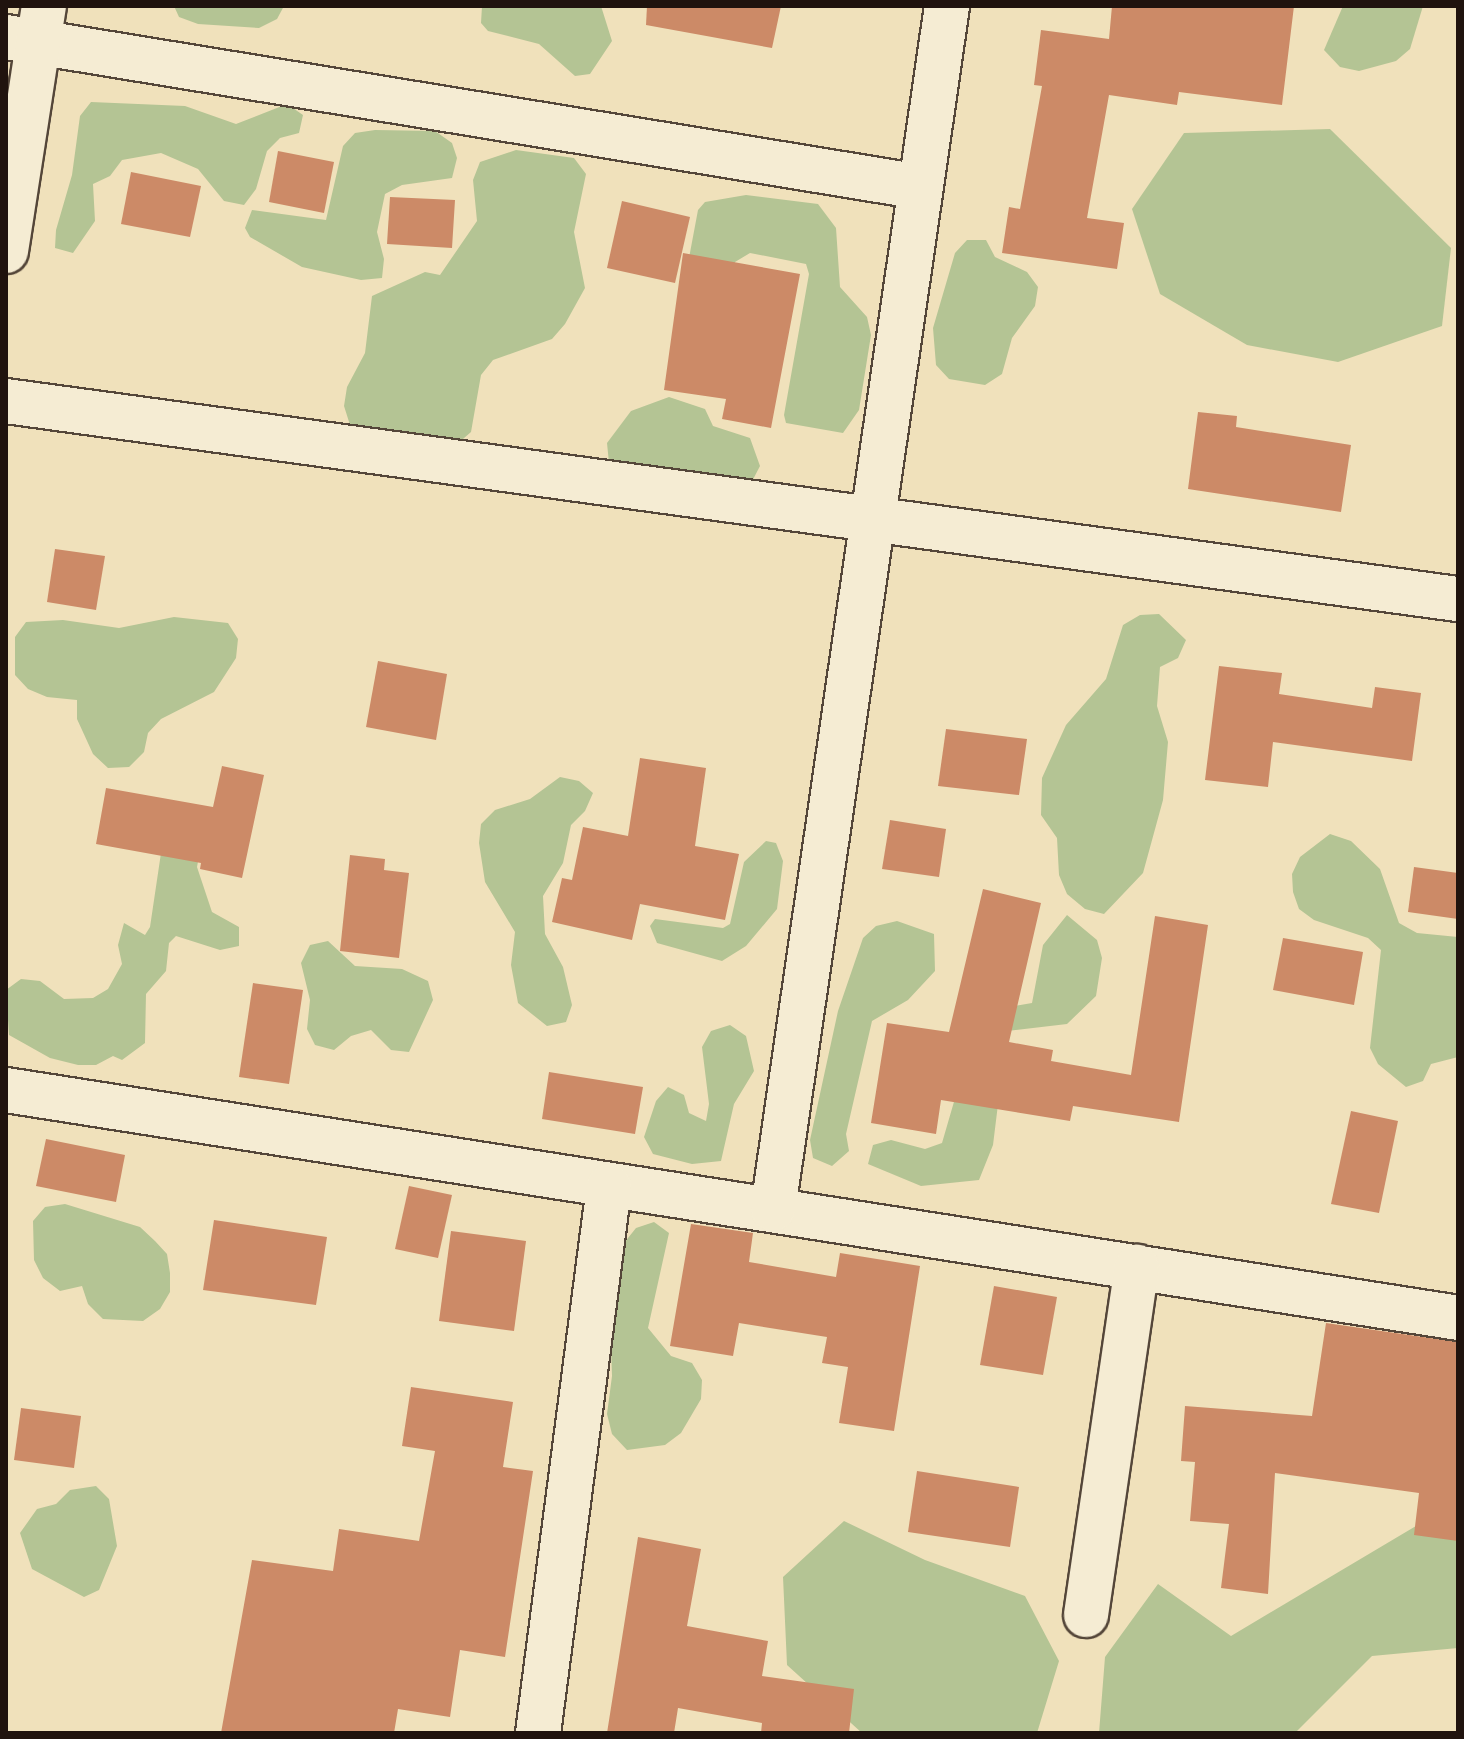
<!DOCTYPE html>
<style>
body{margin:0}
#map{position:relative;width:1464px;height:1739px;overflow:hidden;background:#f0e1bb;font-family:"Libre Caslon Text",serif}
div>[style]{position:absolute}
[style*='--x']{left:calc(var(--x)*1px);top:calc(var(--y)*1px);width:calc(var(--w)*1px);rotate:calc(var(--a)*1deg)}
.green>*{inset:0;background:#b4c494}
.building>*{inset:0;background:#cc8a67}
.roads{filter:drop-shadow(2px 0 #544639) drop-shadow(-2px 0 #544639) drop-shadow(0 2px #544639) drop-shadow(0 -2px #544639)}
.minor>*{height:44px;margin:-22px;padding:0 22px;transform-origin:22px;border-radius:22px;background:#f5ecd3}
span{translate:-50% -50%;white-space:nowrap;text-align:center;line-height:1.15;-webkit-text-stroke:6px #f5ecd3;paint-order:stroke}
.frame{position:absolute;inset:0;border:8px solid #20130e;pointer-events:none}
</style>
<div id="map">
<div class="green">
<i style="clip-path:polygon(174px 6px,284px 6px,277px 19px,259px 28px,198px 24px,179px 17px)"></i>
<i style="clip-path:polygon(482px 6px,601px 6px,612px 41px,590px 74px,575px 76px,539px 44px,488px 31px,481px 23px)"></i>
<i style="clip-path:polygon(1343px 6px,1423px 6px,1410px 49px,1396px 61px,1359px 71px,1340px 67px,1324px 50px)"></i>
<i style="clip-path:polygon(91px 102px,185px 106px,236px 124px,287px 104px,303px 115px,299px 133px,280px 138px,267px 151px,256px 189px,244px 205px,224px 201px,198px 169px,161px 153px,122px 160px,110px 176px,93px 184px,95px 221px,73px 253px,55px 248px,56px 230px,72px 175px,80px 116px)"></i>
<i style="clip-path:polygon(1330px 129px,1451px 248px,1442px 326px,1338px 362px,1247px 345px,1160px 294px,1132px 209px,1184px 133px)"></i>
<i style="clip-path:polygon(375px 130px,435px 131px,452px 143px,457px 158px,452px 178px,402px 185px,385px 194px,377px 232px,384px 259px,382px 278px,361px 280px,302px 267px,250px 237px,245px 228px,252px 210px,326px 220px,343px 146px,355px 133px)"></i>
<i style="clip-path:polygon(516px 150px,574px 158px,586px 174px,574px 232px,585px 288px,565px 324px,552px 339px,493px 360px,481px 375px,471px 432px,456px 445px,350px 425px,344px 406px,347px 387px,365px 353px,372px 296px,425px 272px,440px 275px,477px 221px,473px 180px,480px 162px)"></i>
<i style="clip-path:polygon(746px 195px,818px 204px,836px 228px,840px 287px,867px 317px,871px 335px,859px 410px,843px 433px,786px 423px,784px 415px,809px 274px,806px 264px,750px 253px,735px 262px,734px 271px,689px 258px,698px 210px,705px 202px)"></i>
<i style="clip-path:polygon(967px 240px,986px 240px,995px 257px,1027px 272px,1038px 287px,1035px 306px,1012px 338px,1002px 374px,985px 385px,949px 379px,936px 365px,933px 328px,955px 253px)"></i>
<i style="clip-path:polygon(669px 397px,705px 409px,713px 426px,750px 438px,760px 466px,747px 491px,609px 463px,607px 443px,631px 411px)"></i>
<i style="clip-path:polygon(1159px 614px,1186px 640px,1178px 658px,1160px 667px,1157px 706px,1168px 742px,1163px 800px,1143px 873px,1104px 914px,1085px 909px,1067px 894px,1059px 875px,1057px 838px,1041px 815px,1042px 778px,1066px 725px,1106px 679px,1123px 625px,1140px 615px)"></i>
<i style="clip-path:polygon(174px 617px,228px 623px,238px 639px,236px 658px,214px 692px,161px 719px,148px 733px,144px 752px,129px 767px,108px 768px,93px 754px,77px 719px,77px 700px,47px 697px,28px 689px,15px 675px,15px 637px,26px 622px,63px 620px,119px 628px)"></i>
<i style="clip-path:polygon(560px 777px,579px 781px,593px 793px,585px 811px,571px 825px,563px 863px,543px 896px,545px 934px,563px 967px,572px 1005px,566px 1022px,547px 1026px,518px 1003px,511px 965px,515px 932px,485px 882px,479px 843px,481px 824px,495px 810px,530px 799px)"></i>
<i style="clip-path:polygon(1330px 834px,1351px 841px,1380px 869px,1399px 923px,1417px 933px,1458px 937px,1458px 1057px,1431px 1064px,1423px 1081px,1406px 1087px,1378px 1064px,1370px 1048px,1381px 950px,1368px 938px,1314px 920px,1299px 909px,1293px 892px,1292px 874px,1300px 857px)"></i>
<i style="clip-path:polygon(766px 841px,776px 843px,783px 861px,777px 909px,746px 946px,722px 961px,657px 943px,650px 926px,655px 919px,723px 928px,730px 924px,744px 862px)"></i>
<i style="clip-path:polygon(161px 853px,199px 856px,197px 867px,212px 912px,239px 927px,239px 946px,220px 950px,176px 936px,169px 943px,166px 971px,146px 994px,145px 1043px,122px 1060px,113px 1056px,96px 1065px,78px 1065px,50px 1058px,9px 1035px,6px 990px,21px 979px,40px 981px,64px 999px,93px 998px,108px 989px,122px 964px,118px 945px,124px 923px,145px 935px,150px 927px)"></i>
<i style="clip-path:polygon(1067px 915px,1097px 940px,1102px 958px,1096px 996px,1067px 1024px,1007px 1031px,993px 1145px,979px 1180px,921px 1186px,868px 1164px,873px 1145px,891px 1140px,925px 1149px,942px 1143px,958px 1088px,1014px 1006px,1032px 1003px,1043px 945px)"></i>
<i style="clip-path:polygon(897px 921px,934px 934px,935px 971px,908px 1000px,872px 1021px,846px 1134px,849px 1151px,832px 1166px,813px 1158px,810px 1140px,838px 1011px,863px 938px,876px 926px)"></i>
<i style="clip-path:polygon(328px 941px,355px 966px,402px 969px,428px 981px,433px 1000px,409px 1052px,391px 1050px,371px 1030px,351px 1036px,334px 1050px,315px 1045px,307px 1029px,310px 1000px,301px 963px,310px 945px)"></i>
<i style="clip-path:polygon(730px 1025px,746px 1036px,754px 1071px,734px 1104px,721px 1161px,692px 1164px,653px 1154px,644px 1137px,656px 1101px,668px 1087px,684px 1095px,689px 1113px,706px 1121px,709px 1104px,702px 1047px,711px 1031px)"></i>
<i style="clip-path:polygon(65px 1204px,140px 1227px,155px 1241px,167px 1254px,170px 1273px,170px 1292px,160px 1309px,143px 1321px,103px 1319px,88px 1304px,82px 1286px,60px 1291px,43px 1278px,34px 1260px,33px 1221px,45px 1207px)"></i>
<i style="clip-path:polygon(654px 1222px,669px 1233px,648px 1328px,671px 1356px,692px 1363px,702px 1380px,701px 1399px,681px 1433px,665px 1445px,627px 1450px,612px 1434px,607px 1414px,612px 1376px,610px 1318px,624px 1243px,636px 1228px)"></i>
<i style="clip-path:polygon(96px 1486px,109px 1499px,117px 1546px,99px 1590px,84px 1597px,32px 1569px,20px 1533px,37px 1509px,56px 1504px,70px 1490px)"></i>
<i style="clip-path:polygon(1458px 1501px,1458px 1648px,1372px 1656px,1295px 1733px,1099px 1733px,1105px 1657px,1158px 1584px,1231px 1636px)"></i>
<i style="clip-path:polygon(844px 1521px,925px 1560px,1025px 1596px,1059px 1661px,1037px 1733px,862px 1733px,787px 1665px,783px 1577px)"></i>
</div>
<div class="building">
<i style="clip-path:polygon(647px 6px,781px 6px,772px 48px,646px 25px)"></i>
<i style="clip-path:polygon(1112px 6px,1294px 6px,1282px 105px,1179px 92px,1177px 105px,1109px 95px,1087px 218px,1124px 223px,1117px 269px,1002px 253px,1009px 207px,1020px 209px,1042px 86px,1034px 85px,1041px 30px,1109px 39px)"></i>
<i style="clip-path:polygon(278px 151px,334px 162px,324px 213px,269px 202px)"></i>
<i style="clip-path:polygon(131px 172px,201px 186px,190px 237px,121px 224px)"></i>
<i style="clip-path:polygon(390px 197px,455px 200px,452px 248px,387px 244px)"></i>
<i style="clip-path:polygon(622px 201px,690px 217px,675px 283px,607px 268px)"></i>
<i style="clip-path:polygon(683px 253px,800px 274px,771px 428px,722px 419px,726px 399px,664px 390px)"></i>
<i style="clip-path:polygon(1198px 412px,1237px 416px,1236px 427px,1351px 445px,1341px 512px,1188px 489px)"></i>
<i style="clip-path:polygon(55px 549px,105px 556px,96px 610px,47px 602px)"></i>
<i style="clip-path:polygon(378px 661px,447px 674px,436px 740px,366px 727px)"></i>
<i style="clip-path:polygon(1219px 666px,1282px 673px,1279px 694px,1372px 708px,1375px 687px,1421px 693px,1412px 761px,1273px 742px,1268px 787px,1205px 780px)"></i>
<i style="clip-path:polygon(946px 729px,1027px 739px,1019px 795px,938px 786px)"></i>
<i style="clip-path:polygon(640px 758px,706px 768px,695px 846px,739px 854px,725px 920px,640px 904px,632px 940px,552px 922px,562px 878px,572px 880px,583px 827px,628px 836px)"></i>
<i style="clip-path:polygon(222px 766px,264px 775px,242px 878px,200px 869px,201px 863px,96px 844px,106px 788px,213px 807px)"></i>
<i style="clip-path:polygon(890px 820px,946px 829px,939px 877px,882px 869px)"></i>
<i style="clip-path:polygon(350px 855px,385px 859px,384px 870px,409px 873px,399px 958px,340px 951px)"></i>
<i style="clip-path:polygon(1414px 867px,1458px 873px,1458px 919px,1408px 912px)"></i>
<i style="clip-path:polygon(983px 889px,1041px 903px,1009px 1042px,1053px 1050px,1051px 1061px,1131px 1075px,1155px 916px,1208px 925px,1179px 1122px,1073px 1106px,1070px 1121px,941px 1100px,936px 1134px,871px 1123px,887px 1023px,949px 1032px)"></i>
<i style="clip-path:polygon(1283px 938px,1363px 952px,1354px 1005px,1273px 990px)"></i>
<i style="clip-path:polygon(253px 983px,303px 990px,289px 1084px,239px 1077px)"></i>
<i style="clip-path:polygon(549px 1072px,643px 1087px,635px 1134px,542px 1119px)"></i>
<i style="clip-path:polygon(1351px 1111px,1398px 1121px,1379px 1213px,1331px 1204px)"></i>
<i style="clip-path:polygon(46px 1139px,125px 1155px,116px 1202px,36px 1186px)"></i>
<i style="clip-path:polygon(409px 1186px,452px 1195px,438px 1258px,395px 1249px)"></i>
<i style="clip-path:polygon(214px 1220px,327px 1237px,316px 1305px,203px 1290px)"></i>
<i style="clip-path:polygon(691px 1224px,753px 1233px,749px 1262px,836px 1277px,840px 1253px,920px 1266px,894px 1431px,839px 1423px,848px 1367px,822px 1363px,827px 1337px,739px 1323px,733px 1356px,670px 1346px)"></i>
<i style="clip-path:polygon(451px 1231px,526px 1241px,514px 1331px,439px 1321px)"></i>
<i style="clip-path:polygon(994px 1286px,1057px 1297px,1043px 1375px,980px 1365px)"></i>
<i style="clip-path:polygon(1326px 1323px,1458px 1342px,1458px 1541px,1414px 1535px,1419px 1493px,1275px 1473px,1268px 1594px,1221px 1588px,1229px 1524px,1190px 1521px,1195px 1462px,1181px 1461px,1185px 1406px,1312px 1416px)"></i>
<i style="clip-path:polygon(411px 1387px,513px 1402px,503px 1467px,533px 1471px,505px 1657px,460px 1650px,450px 1717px,398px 1709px,394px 1733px,221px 1733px,252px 1560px,333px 1571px,339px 1529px,419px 1541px,435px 1451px,402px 1446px)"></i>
<i style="clip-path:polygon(21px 1408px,81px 1416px,74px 1468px,14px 1460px)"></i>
<i style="clip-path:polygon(917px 1471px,1019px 1487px,1010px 1547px,908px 1532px)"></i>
<i style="clip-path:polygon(638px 1537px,701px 1549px,687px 1626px,768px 1641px,762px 1676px,854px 1689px,849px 1733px,761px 1733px,762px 1723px,678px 1708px,674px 1733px,607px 1733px)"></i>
</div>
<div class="roads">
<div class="minor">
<i style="--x:6;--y:37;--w:927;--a:9.31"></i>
<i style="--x:6;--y:251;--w:248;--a:-81.2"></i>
<i style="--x:6;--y:401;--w:1465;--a:7.77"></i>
<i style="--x:6;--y:1090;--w:1470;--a:8.92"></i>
<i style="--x:773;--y:1209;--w:1216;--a:-81.77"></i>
<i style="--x:1086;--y:1615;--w:352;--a:-81.7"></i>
<i style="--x:538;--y:1733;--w:551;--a:-82.59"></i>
</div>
</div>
<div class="frame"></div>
</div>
